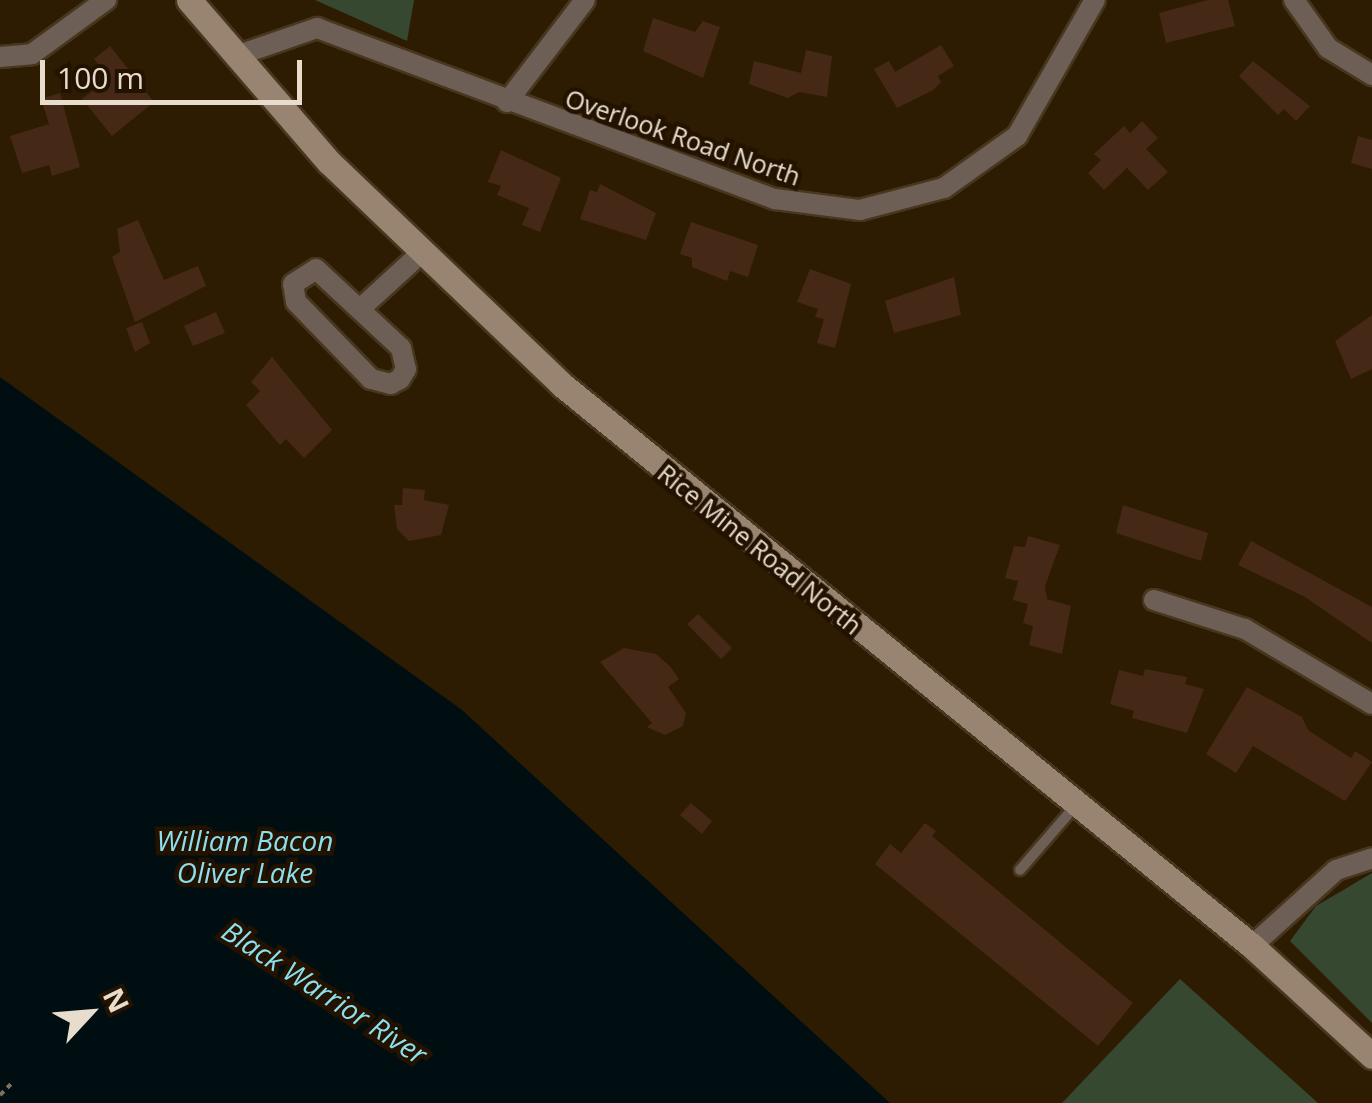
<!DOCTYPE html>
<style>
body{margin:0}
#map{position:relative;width:1372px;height:1103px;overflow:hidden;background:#2d1c02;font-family:"Open Sans",sans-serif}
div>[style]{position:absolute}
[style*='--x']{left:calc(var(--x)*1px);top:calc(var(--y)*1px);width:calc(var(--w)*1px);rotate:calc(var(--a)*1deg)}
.green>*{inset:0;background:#36482f}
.water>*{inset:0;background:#000e12}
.building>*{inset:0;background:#452816}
.path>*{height:4px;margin-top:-2px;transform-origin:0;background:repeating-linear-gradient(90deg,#80715c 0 5px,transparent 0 10px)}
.roads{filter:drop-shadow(2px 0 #47371e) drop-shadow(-2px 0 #47371e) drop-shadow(0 2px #47371e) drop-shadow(0 -2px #47371e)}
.lane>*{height:10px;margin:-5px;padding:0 5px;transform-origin:5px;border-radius:5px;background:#6d5f55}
.street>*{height:20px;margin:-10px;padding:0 10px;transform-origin:10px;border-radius:10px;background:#6d5f55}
.secondary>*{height:25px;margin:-12.5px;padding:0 12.5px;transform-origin:12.5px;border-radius:12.5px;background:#998472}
span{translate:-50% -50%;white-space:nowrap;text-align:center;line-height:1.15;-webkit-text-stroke:9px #231200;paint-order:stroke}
.street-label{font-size:25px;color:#e8ddcd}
.water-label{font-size:28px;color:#8cdfee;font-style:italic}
.north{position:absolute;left:40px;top:963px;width:100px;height:100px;-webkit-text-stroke:8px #231200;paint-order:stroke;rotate:64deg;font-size:28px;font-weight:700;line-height:40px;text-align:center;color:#e8ddcd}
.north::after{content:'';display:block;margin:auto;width:35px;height:45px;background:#e8ddcd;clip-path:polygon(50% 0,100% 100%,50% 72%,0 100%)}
.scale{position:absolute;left:40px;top:60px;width:262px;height:45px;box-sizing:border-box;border:5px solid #e8ddcd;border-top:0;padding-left:12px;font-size:30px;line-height:35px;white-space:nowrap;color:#e8ddcd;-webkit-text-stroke:8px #231200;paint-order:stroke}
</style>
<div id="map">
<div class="green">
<i style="clip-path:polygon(315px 0,414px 0,407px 41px)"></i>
<i style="clip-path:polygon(1372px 873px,1372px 1023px,1290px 941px,1316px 906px)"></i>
<i style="clip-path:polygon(1180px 979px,1318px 1103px,1062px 1103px)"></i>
</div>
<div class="water">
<i style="clip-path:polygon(0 377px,462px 710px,890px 1103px,0 1103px)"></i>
</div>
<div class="building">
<i style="clip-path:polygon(1208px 0,1228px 0,1235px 26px,1166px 43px,1159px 13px)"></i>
<i style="clip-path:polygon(653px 18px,695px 32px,703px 21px,720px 27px,703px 78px,643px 51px)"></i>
<i style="clip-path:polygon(941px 45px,954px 66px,938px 76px,941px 82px,933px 90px,897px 108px,874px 69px,889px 61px,895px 72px)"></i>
<i style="clip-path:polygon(110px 46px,154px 102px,112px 136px,82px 99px,109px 78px,94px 59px)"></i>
<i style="clip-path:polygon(806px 50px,832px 56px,827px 97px,799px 92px,788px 98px,749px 84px,754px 61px,801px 73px)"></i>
<i style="clip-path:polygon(1253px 61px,1310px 106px,1296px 121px,1284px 109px,1278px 115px,1239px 76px)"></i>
<i style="clip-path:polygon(60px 93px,80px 167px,52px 176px,49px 165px,22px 173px,10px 136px,49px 124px,41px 99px)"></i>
<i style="clip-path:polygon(1142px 121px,1158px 138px,1146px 149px,1168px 172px,1148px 190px,1127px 168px,1104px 190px,1088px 173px,1101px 160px,1094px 154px,1124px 126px,1130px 133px)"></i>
<i style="clip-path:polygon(1358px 136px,1372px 140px,1372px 169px,1351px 163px)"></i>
<i style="clip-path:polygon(501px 150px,561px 178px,540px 232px,522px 225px,529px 208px,497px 195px,501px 186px,488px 182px)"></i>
<i style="clip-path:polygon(600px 184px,656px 213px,646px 240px,580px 219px,590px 190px,597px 192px)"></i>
<i style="clip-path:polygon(138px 220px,164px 280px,198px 266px,206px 286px,135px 322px,112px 257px,120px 252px,117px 229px)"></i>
<i style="clip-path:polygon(691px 222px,758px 245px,748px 277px,730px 271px,727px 281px,692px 267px,692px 258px,680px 254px)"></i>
<i style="clip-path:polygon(810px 269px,851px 284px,835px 348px,817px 343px,824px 319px,815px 317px,818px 309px,797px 302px)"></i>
<i style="clip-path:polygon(954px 277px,961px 315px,894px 333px,885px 301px)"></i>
<i style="clip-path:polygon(216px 312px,225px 333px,193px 346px,184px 326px)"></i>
<i style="clip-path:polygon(1372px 315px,1372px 369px,1351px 379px,1335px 341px)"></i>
<i style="clip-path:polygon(142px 322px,150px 343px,135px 352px,126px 328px)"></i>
<i style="clip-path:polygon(272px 357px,332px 430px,304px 458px,286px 439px,280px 445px,246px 405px,260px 391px,251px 382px)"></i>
<i style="clip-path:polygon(403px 488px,425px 490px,424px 500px,449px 505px,441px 535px,409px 541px,397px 529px,394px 505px,402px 505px)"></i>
<i style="clip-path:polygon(1123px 505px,1208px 533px,1201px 561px,1116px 533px)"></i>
<i style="clip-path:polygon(1028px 536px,1060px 545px,1045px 586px,1047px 599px,1071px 606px,1062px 654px,1029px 645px,1033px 626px,1023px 623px,1028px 604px,1013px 600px,1018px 581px,1005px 578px,1014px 546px,1025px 547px)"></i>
<i style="clip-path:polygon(1251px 541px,1372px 607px,1372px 643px,1305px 597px,1238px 565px)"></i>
<i style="clip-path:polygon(698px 614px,732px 648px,721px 659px,687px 624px)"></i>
<i style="clip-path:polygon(624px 648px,656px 654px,670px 666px,679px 679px,668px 687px,686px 713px,683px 726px,665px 735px,647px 727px,652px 723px,600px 662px)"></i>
<i style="clip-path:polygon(1145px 669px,1187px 677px,1185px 684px,1204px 689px,1187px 733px,1132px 718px,1134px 711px,1110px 704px,1119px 670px,1143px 676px)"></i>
<i style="clip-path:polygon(1247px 687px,1302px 717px,1308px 730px,1351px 758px,1355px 751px,1372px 762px,1345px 801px,1253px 746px,1236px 773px,1206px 754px)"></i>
<i style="clip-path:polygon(691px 803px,712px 821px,702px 834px,680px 815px)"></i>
<i style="clip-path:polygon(925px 823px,936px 831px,932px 836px,1133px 1003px,1098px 1046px,875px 864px,890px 844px,901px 853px)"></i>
</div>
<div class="path">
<i style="--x:0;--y:1095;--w:17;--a:-45"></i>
</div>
<div class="roads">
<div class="lane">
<i style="--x:1020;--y:870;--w:87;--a:-49.2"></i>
</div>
<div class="street">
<i style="--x:1294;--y:0;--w:59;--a:54.7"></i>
<i style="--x:1328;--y:48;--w:52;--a:31.5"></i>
<i style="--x:236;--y:56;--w:86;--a:-19.1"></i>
<i style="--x:317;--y:28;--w:489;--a:20.5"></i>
<i style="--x:775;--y:199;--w:86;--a:7.4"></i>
<i style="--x:860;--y:210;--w:87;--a:-14.7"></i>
<i style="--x:944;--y:188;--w:90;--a:-35.5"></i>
<i style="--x:1017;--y:136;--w:157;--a:-60.2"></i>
<i style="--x:0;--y:57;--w:32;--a:-5"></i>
<i style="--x:32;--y:54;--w:92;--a:-36.1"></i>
<i style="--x:507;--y:102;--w:128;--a:-52.6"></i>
<i style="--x:316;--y:269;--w:116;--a:42.9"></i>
<i style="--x:401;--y:348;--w:22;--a:77"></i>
<i style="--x:406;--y:369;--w:12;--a:121"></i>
<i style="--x:400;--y:379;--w:10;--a:151"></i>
<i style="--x:391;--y:384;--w:21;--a:-166"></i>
<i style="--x:371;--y:379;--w:107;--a:-134.2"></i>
<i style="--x:296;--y:302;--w:18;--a:-99"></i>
<i style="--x:293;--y:284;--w:27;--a:-33"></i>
<i style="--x:361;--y:308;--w:81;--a:-42.5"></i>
<i style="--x:1154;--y:600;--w:96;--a:17.7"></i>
<i style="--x:1245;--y:629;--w:147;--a:30.6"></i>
<i style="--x:1252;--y:946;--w:113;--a:-42.1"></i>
<i style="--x:1336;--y:870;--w:38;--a:-18"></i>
</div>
<div class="secondary">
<i style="--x:189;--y:0;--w:214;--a:49.2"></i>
<i style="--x:329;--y:162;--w:321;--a:43.7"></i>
<i style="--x:561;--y:384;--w:891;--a:39.12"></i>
<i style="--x:1252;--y:946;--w:163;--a:42.5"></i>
</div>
</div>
<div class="street-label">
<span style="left:683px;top:137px;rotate:19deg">Overlook Road North</span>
<span style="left:760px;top:549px;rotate:39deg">Rice Mine Road North</span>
</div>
<div class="water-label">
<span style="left:245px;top:856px">William Bacon<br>Oliver Lake</span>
<span style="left:325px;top:992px;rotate:33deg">Black Warrior River</span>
</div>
<div class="north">N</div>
<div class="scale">100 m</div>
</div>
